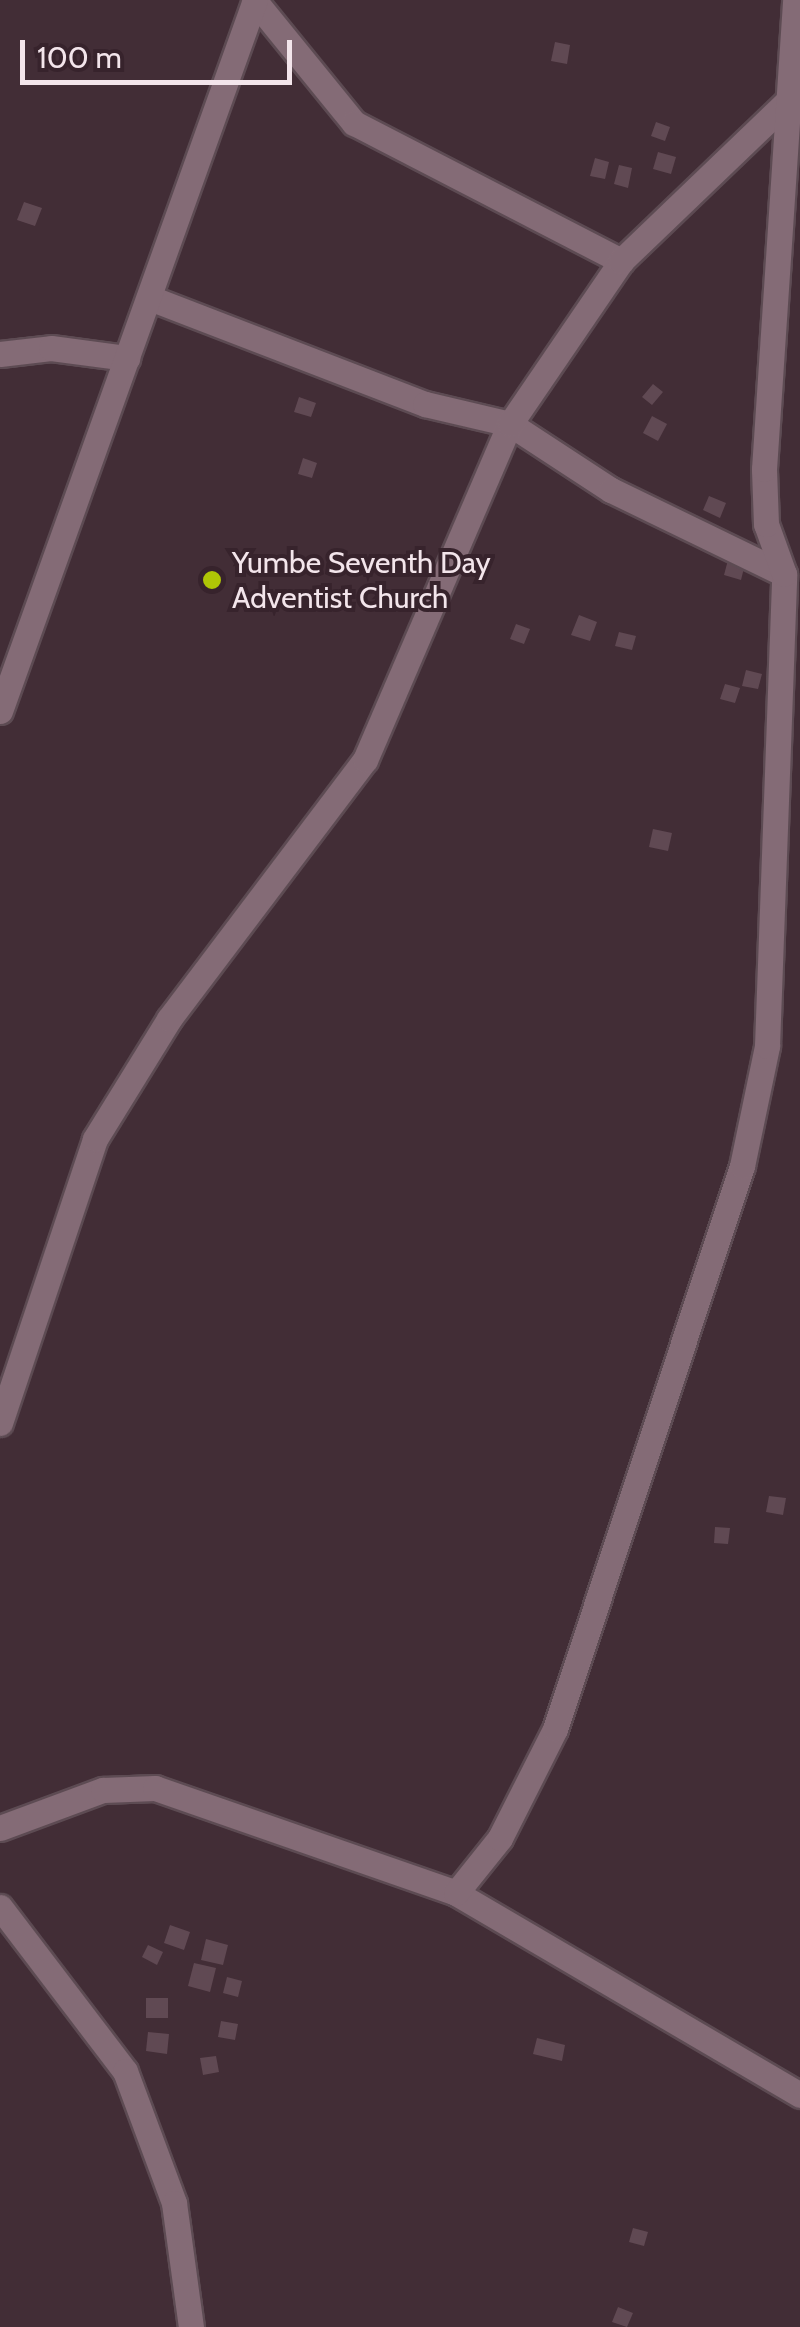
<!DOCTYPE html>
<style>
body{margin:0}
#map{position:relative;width:800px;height:2327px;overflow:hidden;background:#422d36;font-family:Cabin,sans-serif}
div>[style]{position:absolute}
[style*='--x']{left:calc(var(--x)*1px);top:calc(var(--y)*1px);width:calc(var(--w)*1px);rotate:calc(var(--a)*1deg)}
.building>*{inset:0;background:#604953}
.roads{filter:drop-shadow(2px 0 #5d4b53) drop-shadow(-2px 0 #5d4b53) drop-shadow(0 2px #5d4b53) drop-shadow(0 -2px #5d4b53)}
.minor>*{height:25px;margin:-12.5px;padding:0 12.5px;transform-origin:12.5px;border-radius:12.5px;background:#846b76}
.dots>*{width:28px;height:28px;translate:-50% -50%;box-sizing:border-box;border:5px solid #37232c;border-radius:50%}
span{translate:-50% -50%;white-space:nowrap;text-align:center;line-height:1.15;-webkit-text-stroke:8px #37232c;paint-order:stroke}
.poi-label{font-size:30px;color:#f3e5eb}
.left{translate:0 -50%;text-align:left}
.scale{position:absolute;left:20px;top:40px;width:272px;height:45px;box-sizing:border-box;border:5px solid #f3e5eb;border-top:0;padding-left:12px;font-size:30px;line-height:35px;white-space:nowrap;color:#f3e5eb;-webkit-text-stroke:8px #37232c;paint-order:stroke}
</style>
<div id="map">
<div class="building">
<i style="clip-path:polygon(555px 42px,570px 45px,567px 64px,551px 61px)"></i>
<i style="clip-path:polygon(656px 122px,670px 127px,665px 141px,651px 136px)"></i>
<i style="clip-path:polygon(658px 152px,676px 157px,671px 174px,653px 169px)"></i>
<i style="clip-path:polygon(595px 158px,609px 162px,605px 179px,590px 176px)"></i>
<i style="clip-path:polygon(619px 165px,632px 168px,628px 188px,614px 184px)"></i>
<i style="clip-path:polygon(24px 202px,42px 208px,35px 226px,17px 220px)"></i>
<i style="clip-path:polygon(653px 384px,663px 392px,652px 405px,642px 397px)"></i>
<i style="clip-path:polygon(299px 397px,316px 403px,311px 417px,294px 412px)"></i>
<i style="clip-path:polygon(652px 416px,667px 424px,658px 441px,643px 433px)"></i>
<i style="clip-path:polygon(303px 458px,317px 463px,312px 478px,298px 474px)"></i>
<i style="clip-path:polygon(709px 496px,726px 503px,720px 518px,703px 510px)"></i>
<i style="clip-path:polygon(728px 560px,745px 564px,741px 580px,724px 575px)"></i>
<i style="clip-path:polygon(579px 615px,597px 622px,590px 641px,571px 635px)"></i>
<i style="clip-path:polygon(516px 624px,530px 629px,524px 644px,510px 639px)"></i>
<i style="clip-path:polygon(619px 632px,636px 636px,632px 650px,615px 646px)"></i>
<i style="clip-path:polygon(746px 670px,762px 674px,758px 689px,742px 686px)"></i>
<i style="clip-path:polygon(725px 684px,740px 688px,735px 703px,720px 699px)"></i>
<i style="clip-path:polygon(653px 829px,672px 833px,668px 851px,649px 847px)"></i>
<i style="clip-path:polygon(769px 1496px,786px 1498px,783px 1515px,766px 1512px)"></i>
<i style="clip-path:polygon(715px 1527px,730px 1528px,728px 1544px,714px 1543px)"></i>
<i style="clip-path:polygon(170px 1925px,190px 1932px,184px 1950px,164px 1943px)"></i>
<i style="clip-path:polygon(206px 1939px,228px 1945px,223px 1965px,201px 1960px)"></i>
<i style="clip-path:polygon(148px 1945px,163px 1952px,157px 1965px,142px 1957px)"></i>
<i style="clip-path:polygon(194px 1963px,216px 1968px,210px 1992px,188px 1986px)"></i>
<i style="clip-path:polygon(227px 1977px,242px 1981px,238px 1997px,223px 1993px)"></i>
<i style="clip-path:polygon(146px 1998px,168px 1998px,168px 2018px,146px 2018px)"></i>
<i style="clip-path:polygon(221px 2021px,238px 2024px,235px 2040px,218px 2037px)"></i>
<i style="clip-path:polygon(148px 2032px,169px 2034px,167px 2054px,146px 2051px)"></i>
<i style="clip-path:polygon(537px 2038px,565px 2045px,562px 2061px,533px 2054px)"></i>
<i style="clip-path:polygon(216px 2056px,219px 2072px,203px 2075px,200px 2058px)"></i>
<i style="clip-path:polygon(633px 2228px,648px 2232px,644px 2246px,629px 2242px)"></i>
<i style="clip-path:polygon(618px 2307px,633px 2313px,627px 2327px,612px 2322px)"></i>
</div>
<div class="roads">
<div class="minor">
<i style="--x:254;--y:0;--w:159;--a:50.9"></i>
<i style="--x:354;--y:123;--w:301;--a:27.3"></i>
<i style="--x:150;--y:298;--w:295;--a:21.1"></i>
<i style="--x:425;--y:404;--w:87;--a:13.2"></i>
<i style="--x:510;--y:424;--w:121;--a:33.2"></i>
<i style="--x:611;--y:490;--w:192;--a:25.9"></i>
<i style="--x:0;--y:354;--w:51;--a:-6.7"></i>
<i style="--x:51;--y:348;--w:77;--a:7.5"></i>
<i style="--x:0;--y:711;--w:755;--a:-70.27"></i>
<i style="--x:0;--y:1423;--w:299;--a:-71.5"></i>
<i style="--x:95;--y:1139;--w:141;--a:-58.3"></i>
<i style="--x:169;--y:1019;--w:325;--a:-52.9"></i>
<i style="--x:365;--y:760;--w:366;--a:-66.7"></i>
<i style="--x:510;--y:424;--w:197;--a:-55.7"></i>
<i style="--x:621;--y:261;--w:238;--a:-43.8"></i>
<i style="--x:0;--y:1828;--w:110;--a:-20.3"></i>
<i style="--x:103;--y:1790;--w:52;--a:-2.2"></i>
<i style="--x:155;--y:1788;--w:319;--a:19.2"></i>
<i style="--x:456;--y:1893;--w:399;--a:30.4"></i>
<i style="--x:456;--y:1893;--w:70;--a:-51.3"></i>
<i style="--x:500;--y:1838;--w:122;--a:-63.2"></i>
<i style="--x:555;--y:1729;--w:593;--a:-71.63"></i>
<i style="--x:742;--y:1166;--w:123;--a:-78.2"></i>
<i style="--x:767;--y:1046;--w:472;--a:-87.9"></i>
<i style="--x:784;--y:574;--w:53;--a:-109.8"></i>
<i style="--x:766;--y:524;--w:55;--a:-92.1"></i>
<i style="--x:764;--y:469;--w:470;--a:-86.2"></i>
<i style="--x:0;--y:1907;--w:206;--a:52.7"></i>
<i style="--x:125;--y:2071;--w:141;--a:69.6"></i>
<i style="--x:174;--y:2203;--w:125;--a:82.2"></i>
</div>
</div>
<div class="dots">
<i style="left:212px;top:580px;background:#afc506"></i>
</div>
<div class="poi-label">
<span class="left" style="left:232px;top:580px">Yumbe Seventh Day<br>Adventist Church</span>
</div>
<div class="scale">100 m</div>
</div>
